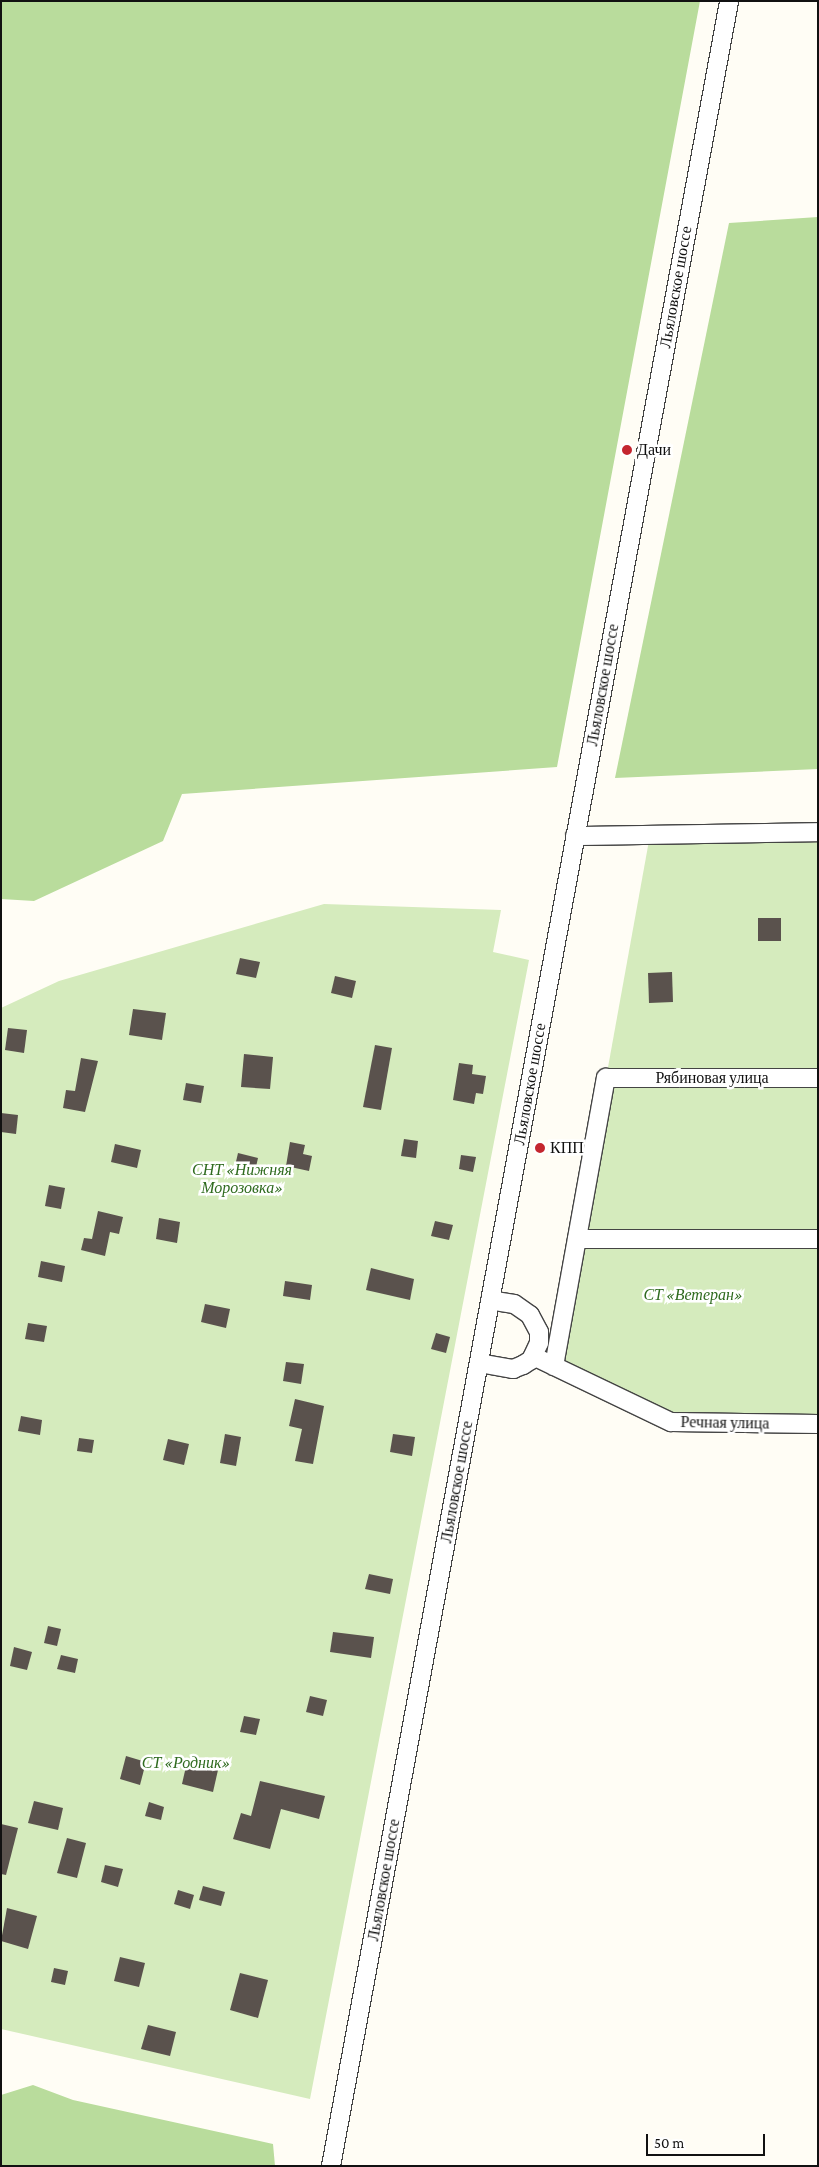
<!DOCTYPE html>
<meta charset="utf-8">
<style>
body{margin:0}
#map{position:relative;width:819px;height:2167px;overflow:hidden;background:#fffdf5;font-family:"Crimson Pro",serif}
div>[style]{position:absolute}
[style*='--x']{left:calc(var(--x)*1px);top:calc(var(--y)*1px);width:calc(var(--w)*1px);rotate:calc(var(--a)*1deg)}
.green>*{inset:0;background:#d5ebbd}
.forest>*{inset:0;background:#b9dc9c}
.building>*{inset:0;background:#5a524d}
.roads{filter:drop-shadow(1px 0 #444) drop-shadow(-1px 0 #444) drop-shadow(0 1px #444) drop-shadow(0 -1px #444)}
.street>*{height:18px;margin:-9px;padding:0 9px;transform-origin:9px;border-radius:9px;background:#fff}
.dots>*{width:14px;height:14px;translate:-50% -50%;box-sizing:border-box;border:2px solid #fff;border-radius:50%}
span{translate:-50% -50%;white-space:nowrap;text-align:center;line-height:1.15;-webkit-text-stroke:5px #fff;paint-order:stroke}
.street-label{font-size:16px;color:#111}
.poi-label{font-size:16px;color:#111}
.left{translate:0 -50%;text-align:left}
.park-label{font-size:16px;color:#2f6b1f;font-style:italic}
.frame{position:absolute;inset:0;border:2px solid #111;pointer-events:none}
.scale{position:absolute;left:646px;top:2134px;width:119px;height:22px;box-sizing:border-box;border:2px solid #111;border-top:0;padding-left:6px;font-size:15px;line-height:18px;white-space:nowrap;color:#111;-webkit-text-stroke:4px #fff;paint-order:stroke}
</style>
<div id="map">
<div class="green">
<i style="clip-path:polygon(818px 832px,818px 1424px,671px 1422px,554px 1366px,650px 835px)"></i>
<i style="clip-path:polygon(324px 904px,501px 910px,493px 952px,529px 960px,310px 2099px,1px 2029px,1px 1008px,59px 981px)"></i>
</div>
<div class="forest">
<i style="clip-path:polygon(1px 1px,700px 1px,557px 767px,182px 794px,163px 841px,34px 901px,1px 899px)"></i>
<i style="clip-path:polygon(818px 217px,818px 769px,615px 778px,729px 223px)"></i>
<i style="clip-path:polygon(33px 2085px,73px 2100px,273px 2144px,275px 2166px,1px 2166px,1px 2095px)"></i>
</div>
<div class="building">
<i style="clip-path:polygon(758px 918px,781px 918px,781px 941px,758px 941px)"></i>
<i style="clip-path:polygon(240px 958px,260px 962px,256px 978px,236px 974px)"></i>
<i style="clip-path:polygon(672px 972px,673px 1002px,649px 1003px,648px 973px)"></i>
<i style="clip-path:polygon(335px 976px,356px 981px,352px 998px,331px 993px)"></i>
<i style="clip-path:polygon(133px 1009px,166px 1013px,162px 1040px,129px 1035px)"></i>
<i style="clip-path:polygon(8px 1028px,27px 1030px,24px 1053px,5px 1050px)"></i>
<i style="clip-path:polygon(375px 1045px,392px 1048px,381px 1110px,363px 1107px)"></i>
<i style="clip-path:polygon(244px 1054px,273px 1057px,270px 1089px,241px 1087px)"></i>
<i style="clip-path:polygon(81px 1058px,98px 1061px,85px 1112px,63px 1108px,66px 1090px,75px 1091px)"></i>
<i style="clip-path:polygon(459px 1063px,473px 1065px,472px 1074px,486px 1076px,483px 1094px,476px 1093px,474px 1104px,453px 1100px)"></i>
<i style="clip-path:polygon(186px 1083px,204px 1086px,201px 1103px,183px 1100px)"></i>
<i style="clip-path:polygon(1px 1113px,18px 1115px,16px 1134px,1px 1132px)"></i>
<i style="clip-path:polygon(404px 1139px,418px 1141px,416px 1158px,401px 1156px)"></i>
<i style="clip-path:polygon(290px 1142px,305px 1145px,303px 1154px,312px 1156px,309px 1171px,286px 1166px)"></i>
<i style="clip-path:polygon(115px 1144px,141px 1150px,137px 1168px,111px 1162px)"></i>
<i style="clip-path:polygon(238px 1153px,258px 1158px,255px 1171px,235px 1166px)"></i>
<i style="clip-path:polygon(461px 1155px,476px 1157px,473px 1172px,459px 1169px)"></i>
<i style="clip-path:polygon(49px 1185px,65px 1188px,61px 1209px,45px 1206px)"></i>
<i style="clip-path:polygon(98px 1211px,123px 1217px,119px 1234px,110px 1232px,105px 1256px,81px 1250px,84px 1238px,92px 1239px)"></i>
<i style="clip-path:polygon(159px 1218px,180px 1222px,177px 1243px,156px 1239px)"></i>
<i style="clip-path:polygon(435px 1221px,453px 1225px,449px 1240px,431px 1236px)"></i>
<i style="clip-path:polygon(41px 1261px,65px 1266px,62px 1282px,38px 1277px)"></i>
<i style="clip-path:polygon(371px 1268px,414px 1279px,410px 1300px,366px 1290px)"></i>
<i style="clip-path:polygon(285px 1281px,312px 1285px,310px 1300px,283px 1296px)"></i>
<i style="clip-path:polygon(205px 1304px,230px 1309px,226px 1328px,201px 1322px)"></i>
<i style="clip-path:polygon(28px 1323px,47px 1326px,44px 1342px,25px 1339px)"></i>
<i style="clip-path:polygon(436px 1333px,450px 1337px,446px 1353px,431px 1349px)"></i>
<i style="clip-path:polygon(286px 1362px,304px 1364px,301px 1384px,283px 1381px)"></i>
<i style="clip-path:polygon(295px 1399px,324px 1406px,313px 1464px,295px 1461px,302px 1429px,289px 1426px)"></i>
<i style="clip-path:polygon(21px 1416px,42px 1420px,40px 1435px,18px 1431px)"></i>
<i style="clip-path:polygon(225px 1434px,241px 1437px,236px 1466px,220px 1463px)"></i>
<i style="clip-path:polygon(393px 1434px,415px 1437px,412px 1456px,390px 1452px)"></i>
<i style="clip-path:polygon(79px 1438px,94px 1440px,92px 1453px,77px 1451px)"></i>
<i style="clip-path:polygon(168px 1439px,189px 1444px,184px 1465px,163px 1460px)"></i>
<i style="clip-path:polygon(369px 1574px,393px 1579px,390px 1594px,365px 1589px)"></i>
<i style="clip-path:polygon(48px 1626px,61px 1629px,57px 1646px,44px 1643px)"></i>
<i style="clip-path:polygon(333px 1632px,374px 1637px,371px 1658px,330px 1652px)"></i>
<i style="clip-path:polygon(14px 1647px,32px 1652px,27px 1670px,10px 1666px)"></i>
<i style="clip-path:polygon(61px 1655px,78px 1659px,75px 1673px,57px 1669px)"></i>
<i style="clip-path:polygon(310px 1696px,327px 1700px,323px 1716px,306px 1712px)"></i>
<i style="clip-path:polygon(244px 1716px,260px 1719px,256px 1735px,240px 1732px)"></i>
<i style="clip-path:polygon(126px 1756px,146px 1762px,140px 1785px,120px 1779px)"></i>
<i style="clip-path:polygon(187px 1762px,218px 1770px,213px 1792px,182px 1784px)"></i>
<i style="clip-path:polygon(260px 1781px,325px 1796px,319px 1819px,281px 1809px,270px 1849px,233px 1839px,241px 1813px,251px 1816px)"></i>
<i style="clip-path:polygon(34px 1801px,63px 1808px,58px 1830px,28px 1823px)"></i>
<i style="clip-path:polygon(149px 1802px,164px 1807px,161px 1820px,145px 1816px)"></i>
<i style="clip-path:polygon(1px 1824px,18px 1828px,6px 1875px,1px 1874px)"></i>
<i style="clip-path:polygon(67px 1838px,86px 1843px,77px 1878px,57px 1873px)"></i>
<i style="clip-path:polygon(105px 1865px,123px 1869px,118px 1887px,101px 1882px)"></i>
<i style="clip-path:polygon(203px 1886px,225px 1892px,221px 1906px,199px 1900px)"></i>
<i style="clip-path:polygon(178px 1890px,194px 1895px,190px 1909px,174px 1904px)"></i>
<i style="clip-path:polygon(7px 1908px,37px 1916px,28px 1949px,1px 1941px)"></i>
<i style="clip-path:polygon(120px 1957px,145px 1963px,139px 1987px,114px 1981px)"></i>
<i style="clip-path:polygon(54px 1968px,68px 1971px,65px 1985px,51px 1982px)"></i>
<i style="clip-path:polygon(240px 1973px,268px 1980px,258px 2018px,230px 2010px)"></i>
<i style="clip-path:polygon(148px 2025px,176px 2032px,170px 2056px,141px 2049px)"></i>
</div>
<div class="roads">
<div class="street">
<i style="--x:575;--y:836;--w:243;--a:-0.9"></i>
<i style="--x:577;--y:1239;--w:241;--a:0"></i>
<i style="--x:533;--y:1356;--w:153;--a:25.6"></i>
<i style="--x:671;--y:1422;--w:147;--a:0.8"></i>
<i style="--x:479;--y:1363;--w:35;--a:10"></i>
<i style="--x:513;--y:1369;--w:11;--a:-22"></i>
<i style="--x:523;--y:1365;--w:9;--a:-32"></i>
<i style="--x:531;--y:1360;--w:19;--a:-65"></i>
<i style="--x:539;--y:1343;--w:11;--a:-90"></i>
<i style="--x:539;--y:1332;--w:19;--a:-118"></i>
<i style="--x:530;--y:1315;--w:19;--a:-145"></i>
<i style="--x:514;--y:1304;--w:24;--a:-171"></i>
<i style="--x:554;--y:1366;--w:293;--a:-79.8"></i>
<i style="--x:606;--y:1078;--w:212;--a:0"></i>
<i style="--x:331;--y:2166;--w:2201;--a:-79.58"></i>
</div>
</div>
<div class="dots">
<i style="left:627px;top:450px;background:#c4262e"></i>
<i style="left:540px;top:1148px;background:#c4262e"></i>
</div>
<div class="street-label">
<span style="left:676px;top:287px;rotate:-80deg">Льяловское шоссе</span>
<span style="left:603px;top:685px;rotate:-80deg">Льяловское шоссе</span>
<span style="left:712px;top:1078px">Рябиновая улица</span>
<span style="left:530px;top:1084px;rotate:-80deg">Льяловское шоссе</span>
<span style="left:725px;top:1423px;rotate:1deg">Речная улица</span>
<span style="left:457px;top:1482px;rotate:-80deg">Льяловское шоссе</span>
<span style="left:384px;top:1880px;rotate:-80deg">Льяловское шоссе</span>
</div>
<div class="poi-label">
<span class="left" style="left:637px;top:450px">Дачи</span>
<span class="left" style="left:550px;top:1148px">КПП</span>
</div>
<div class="park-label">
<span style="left:242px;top:1179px">СНТ «Нижняя<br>Морозовка»</span>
<span style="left:693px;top:1295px">СТ «Ветеран»</span>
<span style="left:186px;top:1763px">СТ «Родник»</span>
</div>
<div class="frame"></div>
<div class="scale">50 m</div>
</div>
